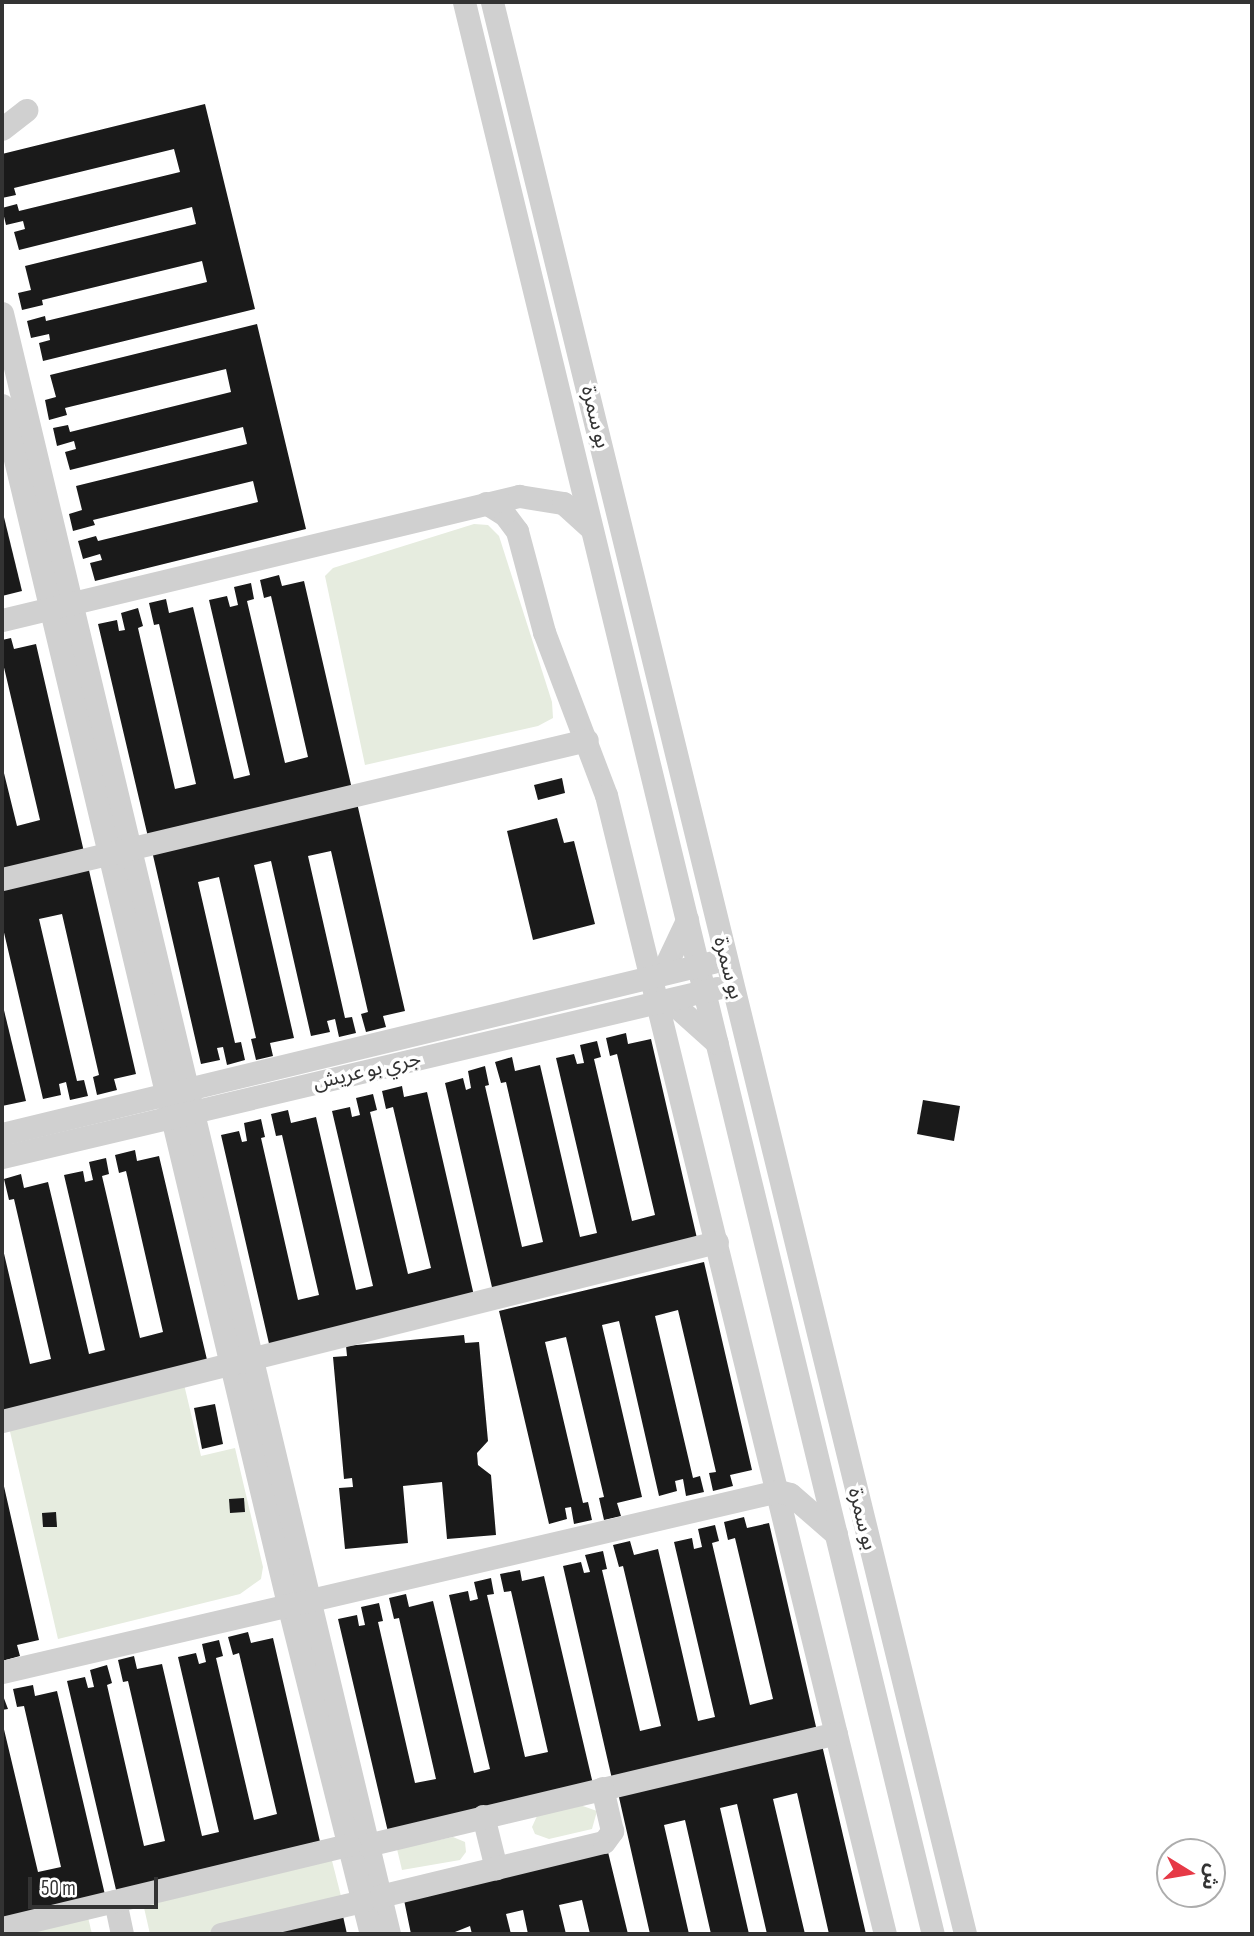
<!DOCTYPE html>
<meta charset="utf-8">
<style>
body{margin:0}
#map{position:relative;width:1254px;height:1936px;overflow:hidden;background:#fff;font-family:"Sofia Sans Condensed","Noto Sans Arabic",sans-serif}
div>[style]{position:absolute}
[style*='--x']{left:calc(var(--x)*1px);top:calc(var(--y)*1px);width:calc(var(--w)*1px);rotate:calc(var(--a)*1deg)}
.green>*{inset:0;background:#e6ecdf}
.building>*{inset:0;background:#1a1a1a}
.minor>*{height:23px;margin:-11.5px;padding:0 11.5px;transform-origin:11.5px;border-radius:11.5px;background:#d0d0d0}
span{translate:-50% -50%;white-space:nowrap;text-align:center;line-height:1.15;-webkit-text-stroke:7px #fff;paint-order:stroke}
.street-label{font-size:21px;color:#333}
.frame{position:absolute;inset:0;border:4px solid #333;pointer-events:none}
.north{position:absolute;left:1156px;top:1838px;width:70px;height:70px;box-sizing:border-box;background:#fff;border:2px solid #adadad;border-radius:50%;rotate:101deg;font-size:19px;font-weight:700;line-height:28px;text-align:center;color:#333}
.north::after{content:'';display:block;margin:auto;width:24px;height:32px;background:#e63946;clip-path:polygon(50% 0,100% 100%,50% 72%,0 100%)}
.scale{position:absolute;left:28px;top:1877px;width:130px;height:32px;box-sizing:border-box;border:4px solid #333;border-top:0;padding-left:9px;font-size:21px;line-height:24px;white-space:nowrap;color:#333;-webkit-text-stroke:5px #fff;paint-order:stroke}
</style>
<div id="map">
<div class="green">
<i style="clip-path:polygon(474px 524px,488px 525px,499px 536px,552px 702px,553px 718px,538px 726px,365px 765px,325px 576px,333px 568px)"></i>
<i style="clip-path:polygon(183px 1380px,201px 1456px,235px 1448px,263px 1567px,261px 1579px,240px 1594px,58px 1639px,8px 1423px)"></i>
<i style="clip-path:polygon(580px 1805px,597px 1811px,592px 1829px,549px 1839px,535px 1834px,532px 1827px,537px 1816px)"></i>
<i style="clip-path:polygon(453px 1837px,465px 1842px,466px 1852px,460px 1860px,402px 1870px,397px 1849px)"></i>
<i style="clip-path:polygon(330px 1853px,342px 1900px,200px 1934px,150px 1934px,142px 1899px)"></i>
<i style="clip-path:polygon(87px 1913px,92px 1934px,2px 1934px)"></i>
</div>
<div class="building">
<i style="clip-path:polygon(205px 104px,255px 309px,43px 361px,39px 343px,50px 340px,49px 334px,31px 338px,27px 321px,45px 316px,46px 321px,207px 282px,202px 261px,42px 300px,43px 305px,22px 310px,18px 293px,31px 290px,25px 266px,196px 224px,192px 207px,19px 250px,14px 232px,25px 229px,23px 221px,6px 225px,2px 208px,17px 204px,19px 211px,180px 172px,174px 149px,14px 188px,16px 195px,2px 198px,2px 154px)"></i>
<i style="clip-path:polygon(257px 324px,306px 529px,95px 581px,90px 563px,102px 560px,100px 554px,83px 559px,78px 541px,96px 536px,98px 541px,258px 502px,253px 481px,93px 520px,95px 525px,73px 531px,69px 514px,82px 510px,76px 486px,247px 444px,243px 427px,70px 470px,65px 452px,76px 449px,74px 441px,57px 446px,53px 428px,68px 425px,70px 432px,231px 392px,226px 369px,65px 408px,67px 415px,49px 420px,45px 400px,56px 397px,50px 375px)"></i>
<i style="clip-path:polygon(2px 509px,22px 591px,2px 596px)"></i>
<i style="clip-path:polygon(279px 575px,282px 586px,304px 581px,352px 789px,148px 837px,98px 624px,117px 620px,119px 631px,125px 630px,121px 613px,138px 608px,143px 626px,138px 628px,175px 789px,196px 784px,159px 624px,154px 625px,149px 603px,166px 599px,169px 613px,193px 607px,234px 779px,250px 775px,209px 600px,227px 596px,230px 607px,238px 605px,234px 587px,251px 583px,254px 599px,247px 601px,285px 763px,308px 757px,271px 596px,264px 598px,260px 580px)"></i>
<i style="clip-path:polygon(11px 638px,14px 649px,36px 644px,84px 852px,2px 871px,2px 765px,17px 826px,40px 820px,2px 659px,2px 640px)"></i>
<i style="clip-path:polygon(562px 778px,565px 793px,538px 800px,534px 785px)"></i>
<i style="clip-path:polygon(357px 803px,405px 1011px,383px 1016px,386px 1027px,366px 1032px,361px 1014px,368px 1012px,331px 851px,308px 856px,345px 1018px,352px 1017px,356px 1033px,339px 1037px,335px 1019px,327px 1021px,330px 1032px,311px 1036px,271px 861px,254px 865px,294px 1038px,270px 1043px,273px 1056px,256px 1060px,251px 1039px,256px 1038px,219px 877px,198px 882px,235px 1043px,241px 1042px,245px 1060px,227px 1065px,223px 1047px,217px 1048px,220px 1060px,201px 1064px,152px 851px)"></i>
<i style="clip-path:polygon(557px 818px,564px 843px,574px 841px,595px 924px,533px 940px,507px 831px)"></i>
<i style="clip-path:polygon(88px 866px,136px 1074px,114px 1079px,117px 1090px,97px 1095px,93px 1077px,99px 1075px,62px 914px,39px 919px,77px 1081px,84px 1080px,88px 1096px,70px 1100px,66px 1082px,59px 1084px,61px 1095px,43px 1099px,2px 924px,2px 886px)"></i>
<i style="clip-path:polygon(2px 1002px,26px 1101px,2px 1106px)"></i>
<i style="clip-path:polygon(626px 1033px,628px 1044px,651px 1039px,699px 1247px,494px 1296px,445px 1083px,463px 1078px,466px 1090px,471px 1088px,468px 1071px,485px 1066px,489px 1085px,485px 1086px,522px 1247px,543px 1242px,506px 1082px,501px 1083px,495px 1062px,512px 1057px,515px 1071px,540px 1065px,580px 1237px,597px 1233px,556px 1058px,574px 1054px,577px 1064px,584px 1063px,580px 1045px,597px 1041px,601px 1057px,594px 1059px,632px 1221px,655px 1215px,617px 1054px,610px 1056px,606px 1038px)"></i>
<i style="clip-path:polygon(402px 1086px,404px 1097px,427px 1092px,475px 1300px,270px 1348px,221px 1135px,239px 1131px,242px 1142px,247px 1141px,244px 1123px,261px 1119px,265px 1137px,261px 1138px,298px 1300px,319px 1295px,282px 1135px,276px 1136px,271px 1114px,288px 1110px,291px 1123px,316px 1117px,356px 1290px,373px 1286px,332px 1111px,350px 1107px,352px 1117px,360px 1115px,356px 1098px,373px 1094px,377px 1110px,370px 1112px,408px 1274px,431px 1268px,393px 1107px,386px 1109px,382px 1091px)"></i>
<i style="clip-path:polygon(923px 1100px,960px 1106px,954px 1141px,917px 1134px)"></i>
<i style="clip-path:polygon(135px 1150px,137px 1161px,159px 1156px,208px 1364px,3px 1413px,2px 1245px,30px 1364px,51px 1359px,14px 1199px,9px 1200px,4px 1179px,21px 1174px,24px 1188px,48px 1182px,89px 1354px,105px 1350px,64px 1175px,83px 1171px,85px 1182px,93px 1180px,89px 1162px,106px 1158px,109px 1174px,102px 1176px,140px 1338px,163px 1332px,126px 1171px,119px 1173px,115px 1155px)"></i>
<i style="clip-path:polygon(704px 1262px,752px 1470px,730px 1475px,733px 1486px,713px 1491px,709px 1473px,716px 1472px,678px 1310px,655px 1316px,693px 1478px,700px 1476px,704px 1492px,686px 1496px,683px 1479px,675px 1481px,677px 1491px,659px 1496px,619px 1321px,602px 1325px,642px 1497px,617px 1503px,621px 1516px,604px 1520px,599px 1498px,604px 1497px,566px 1337px,545px 1342px,583px 1503px,588px 1502px,592px 1520px,574px 1524px,571px 1507px,565px 1508px,567px 1519px,549px 1524px,499px 1311px)"></i>
<i style="clip-path:polygon(464px 1335px,465px 1343px,479px 1342px,488px 1441px,477px 1453px,478px 1465px,491px 1475px,496px 1535px,447px 1539px,442px 1482px,403px 1486px,408px 1543px,345px 1549px,339px 1488px,353px 1487px,352px 1478px,344px 1479px,333px 1357px,347px 1356px,346px 1346px)"></i>
<i style="clip-path:polygon(215px 1404px,223px 1444px,202px 1449px,194px 1408px)"></i>
<i style="clip-path:polygon(3px 1482px,39px 1640px,17px 1645px,20px 1656px,2px 1661px)"></i>
<i style="clip-path:polygon(244px 1498px,245px 1512px,230px 1513px,229px 1499px)"></i>
<i style="clip-path:polygon(56px 1512px,57px 1527px,43px 1527px,42px 1513px)"></i>
<i style="clip-path:polygon(744px 1517px,747px 1528px,769px 1523px,817px 1731px,612px 1779px,563px 1566px,581px 1562px,584px 1573px,590px 1572px,585px 1555px,603px 1551px,607px 1569px,602px 1570px,640px 1731px,661px 1726px,623px 1566px,619px 1567px,613px 1545px,630px 1541px,634px 1555px,658px 1549px,698px 1721px,715px 1717px,674px 1542px,692px 1538px,694px 1549px,702px 1547px,698px 1529px,715px 1525px,719px 1541px,712px 1543px,750px 1705px,773px 1699px,735px 1538px,728px 1540px,724px 1522px)"></i>
<i style="clip-path:polygon(520px 1570px,522px 1581px,544px 1576px,593px 1784px,388px 1832px,338px 1619px,357px 1615px,359px 1626px,365px 1625px,361px 1607px,379px 1603px,383px 1621px,378px 1622px,415px 1783px,436px 1779px,399px 1618px,394px 1619px,389px 1598px,406px 1594px,409px 1607px,433px 1601px,474px 1773px,490px 1769px,449px 1595px,468px 1591px,470px 1601px,478px 1599px,474px 1582px,491px 1578px,494px 1594px,487px 1595px,525px 1757px,548px 1752px,511px 1591px,504px 1592px,500px 1574px)"></i>
<i style="clip-path:polygon(248px 1632px,251px 1643px,273px 1638px,321px 1846px,117px 1894px,67px 1681px,85px 1677px,88px 1688px,94px 1687px,90px 1670px,107px 1665px,112px 1683px,107px 1685px,144px 1846px,165px 1841px,128px 1681px,123px 1682px,118px 1660px,134px 1656px,137px 1669px,162px 1664px,202px 1836px,219px 1832px,178px 1657px,196px 1653px,199px 1664px,206px 1662px,202px 1644px,219px 1640px,223px 1656px,216px 1658px,254px 1820px,277px 1814px,239px 1653px,233px 1655px,228px 1637px)"></i>
<i style="clip-path:polygon(33px 1685px,35px 1696px,57px 1691px,106px 1899px,2px 1923px,2px 1721px,38px 1872px,61px 1867px,24px 1706px,17px 1707px,13px 1689px)"></i>
<i style="clip-path:polygon(2px 1693px,8px 1709px,2px 1710px)"></i>
<i style="clip-path:polygon(822px 1745px,866px 1934px,829px 1934px,797px 1793px,773px 1799px,805px 1934px,767px 1934px,737px 1804px,720px 1808px,749px 1934px,711px 1934px,685px 1820px,664px 1825px,689px 1934px,650px 1934px,618px 1793px)"></i>
<i style="clip-path:polygon(608px 1852px,628px 1934px,590px 1934px,582px 1900px,559px 1905px,566px 1934px,528px 1934px,523px 1910px,506px 1914px,511px 1934px,472px 1934px,470px 1926px,450px 1934px,411px 1934px,404px 1900px)"></i>
<i style="clip-path:polygon(343px 1916px,347px 1934px,272px 1934px,272px 1933px)"></i>
</div>
<div class="minor">
<i style="--x:464;--y:2;--w:1988;--a:76.36"></i>
<i style="--x:492;--y:2;--w:1989;--a:76.24"></i>
<i style="--x:2;--y:129;--w:31;--a:-38"></i>
<i style="--x:2;--y:313;--w:1667;--a:76.57"></i>
<i style="--x:2;--y:405;--w:1233;--a:76.58"></i>
<i style="--x:288;--y:1604;--w:340;--a:75.9"></i>
<i style="--x:486;--y:503;--w:22;--a:32"></i>
<i style="--x:505;--y:515;--w:20;--a:53"></i>
<i style="--x:517;--y:531;--w:105;--a:75"></i>
<i style="--x:544;--y:632;--w:174;--a:69.2"></i>
<i style="--x:606;--y:795;--w:1173;--a:76.24"></i>
<i style="--x:2;--y:620;--w:532;--a:-13.49"></i>
<i style="--x:519;--y:496;--w:45;--a:9"></i>
<i style="--x:563;--y:503;--w:36;--a:42"></i>
<i style="--x:2;--y:879;--w:601;--a:-13.37"></i>
<i style="--x:662;--y:973;--w:59;--a:-64.7"></i>
<i style="--x:669;--y:1000;--w:64;--a:41.9"></i>
<i style="--x:2;--y:1134;--w:732;--a:-13.6"></i>
<i style="--x:2;--y:1157;--w:735;--a:-13.3"></i>
<i style="--x:2;--y:1421;--w:737;--a:-14.06"></i>
<i style="--x:2;--y:1672;--w:797;--a:-13.13"></i>
<i style="--x:778;--y:1491;--w:12;--a:14"></i>
<i style="--x:790;--y:1494;--w:61;--a:41"></i>
<i style="--x:483;--y:1816;--w:54;--a:76"></i>
<i style="--x:367;--y:1845;--w:482;--a:-13.4"></i>
<i style="--x:380;--y:1896;--w:230;--a:-13.6"></i>
<i style="--x:604;--y:1842;--w:14;--a:-54"></i>
<i style="--x:612;--y:1831;--w:44;--a:-103.1"></i>
<i style="--x:115;--y:1901;--w:34;--a:78"></i>
<i style="--x:2;--y:1928;--w:357;--a:-13.5"></i>
<i style="--x:221;--y:1934;--w:146;--a:-13.1"></i>
</div>
<div class="street-label">
<span style="left:595px;top:417px;rotate:76deg">بو سمرة</span>
<span style="left:728px;top:968px;rotate:75deg">بو سمرة</span>
<span style="left:367px;top:1071px;rotate:-13deg">جري بو عريش</span>
<span style="left:862px;top:1519px;rotate:76deg">بو سمرة</span>
</div>
<div class="frame"></div>
<div class="north">ش</div>
<div class="scale">50 m</div>
</div>
